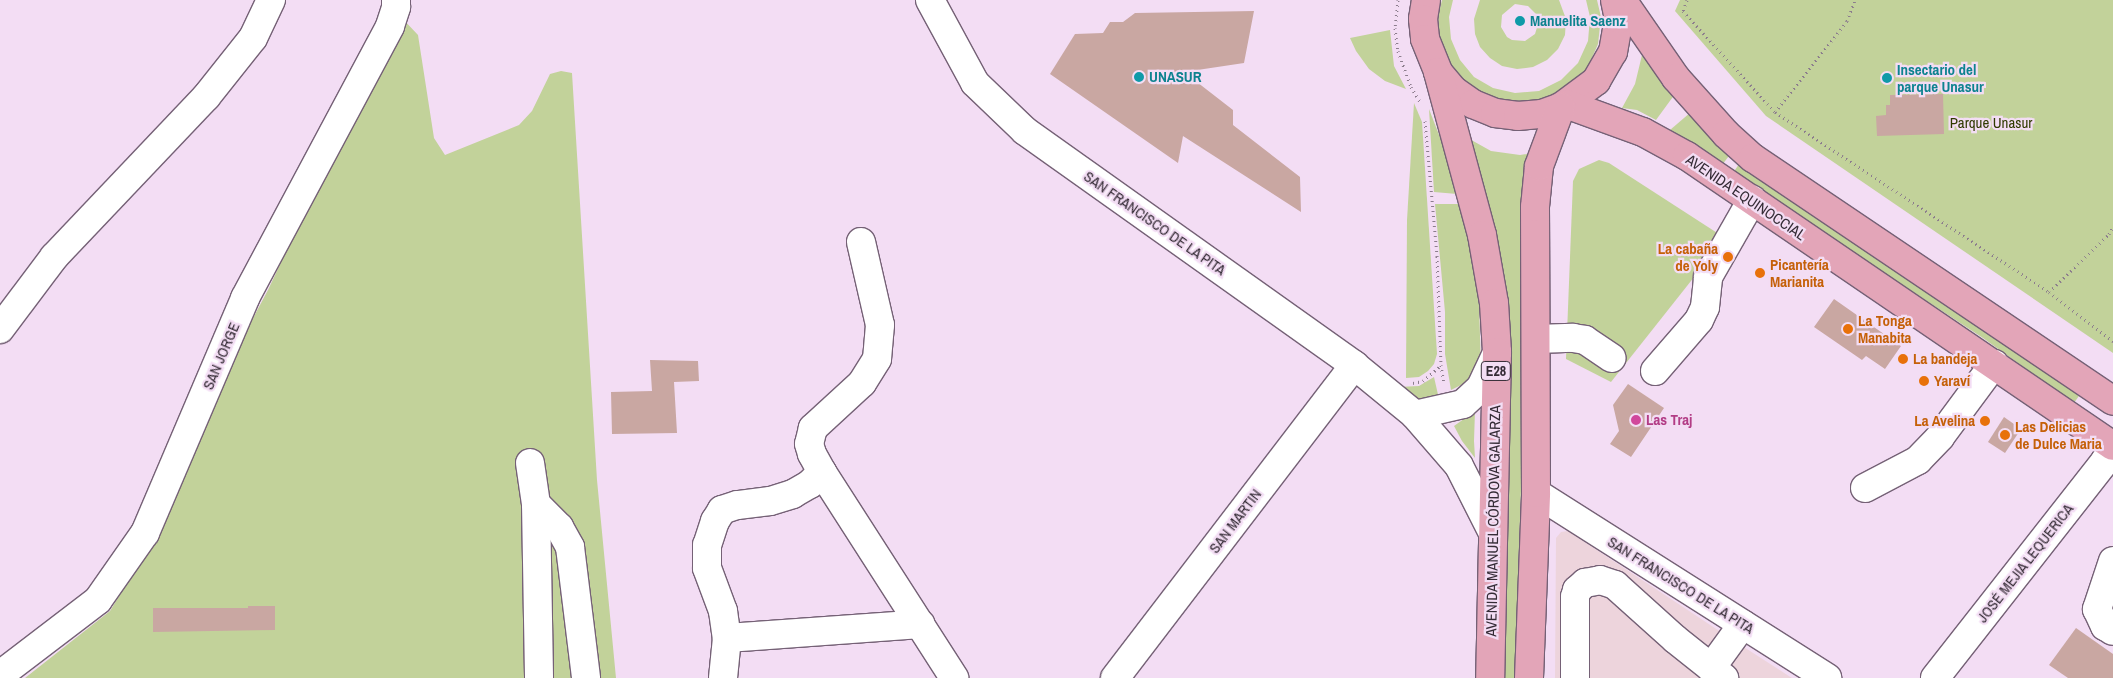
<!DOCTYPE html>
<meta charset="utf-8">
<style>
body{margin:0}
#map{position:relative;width:2113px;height:678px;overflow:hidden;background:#f3ddf4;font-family:"Archivo Narrow",sans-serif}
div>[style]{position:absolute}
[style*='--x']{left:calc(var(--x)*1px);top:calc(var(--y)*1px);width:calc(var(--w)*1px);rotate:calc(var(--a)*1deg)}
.commercial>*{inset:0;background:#edd4dc}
.green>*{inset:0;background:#c2d29a}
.building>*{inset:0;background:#c9a7a2}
.path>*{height:3px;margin-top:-1.5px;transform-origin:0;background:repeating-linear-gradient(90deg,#8c7d8d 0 1px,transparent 0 5px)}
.roads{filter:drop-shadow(1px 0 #756176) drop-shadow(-1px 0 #756176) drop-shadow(0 1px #756176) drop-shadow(0 -1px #756176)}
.minor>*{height:28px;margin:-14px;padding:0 14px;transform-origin:14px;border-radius:14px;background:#fff}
.major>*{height:28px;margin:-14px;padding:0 14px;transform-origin:14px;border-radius:14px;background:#e3a5b8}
.dots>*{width:14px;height:14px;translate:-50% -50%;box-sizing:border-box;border:2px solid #f3ddf4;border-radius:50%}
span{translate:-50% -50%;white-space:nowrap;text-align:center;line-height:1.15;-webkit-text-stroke:4.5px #f3ddf4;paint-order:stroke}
.shield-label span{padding:1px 4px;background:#f3ddf4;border:1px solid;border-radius:4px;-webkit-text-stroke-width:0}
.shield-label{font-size:14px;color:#352c36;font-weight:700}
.culture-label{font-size:15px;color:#0d838f;font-weight:700}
.left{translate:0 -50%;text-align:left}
.park-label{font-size:15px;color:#2f3a00}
.street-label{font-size:15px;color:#352c36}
.food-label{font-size:15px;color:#c56008;font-weight:700}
.right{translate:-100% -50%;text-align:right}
.hotel-label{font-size:15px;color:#b23c85;font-weight:700}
</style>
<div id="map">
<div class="commercial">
<i style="clip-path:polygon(1568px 531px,1736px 642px,1792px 678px,1555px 678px,1556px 538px,1561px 532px)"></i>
</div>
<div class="green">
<i style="clip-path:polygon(1442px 0,1453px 0,1449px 17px,1451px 39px,1460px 60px,1474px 77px,1493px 88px,1515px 93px,1539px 91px,1561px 80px,1578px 63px,1588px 41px,1590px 17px,1586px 0,1597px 0,1601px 17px,1598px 44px,1587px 69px,1567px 89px,1542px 101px,1515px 104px,1489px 98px,1467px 85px,1450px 65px,1440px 42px,1438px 16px)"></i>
<i style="clip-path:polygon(evenodd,1480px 0,1559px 0,1566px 19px,1565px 35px,1558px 49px,1547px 60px,1533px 67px,1517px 69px,1502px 66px,1490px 58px,1480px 47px,1475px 34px,1474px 19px,1480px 0,1515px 4px,1528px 6px,1537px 15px,1539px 21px,1535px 34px,1525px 41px,1512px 40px,1507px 37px,1501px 27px,1502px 15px,1515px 4px)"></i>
<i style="clip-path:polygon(1680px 0,2113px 0,2113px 353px,1766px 116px,1675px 11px)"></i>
<i style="clip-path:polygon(401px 17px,418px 35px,434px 138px,445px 155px,519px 125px,532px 111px,550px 74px,561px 71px,572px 73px,597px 480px,616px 678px,25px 678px,110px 611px,153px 540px,235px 352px,268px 290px,342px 132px)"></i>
<i style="clip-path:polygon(1390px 30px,1394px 66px,1406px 89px,1385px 81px,1369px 69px,1356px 51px,1350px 38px)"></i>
<i style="clip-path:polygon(1642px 55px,1675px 94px,1656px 120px,1637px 110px,1622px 108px,1635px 84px)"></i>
<i style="clip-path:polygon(1414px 103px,1422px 122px,1437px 354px,1434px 364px,1428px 371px,1419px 377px,1406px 378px,1407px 220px)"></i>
<i style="clip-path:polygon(1429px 109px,1448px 158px,1457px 194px,1434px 192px)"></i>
<i style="clip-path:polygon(1691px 112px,1732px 152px,1722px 165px,1670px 130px)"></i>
<i style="clip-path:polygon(1466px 137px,1491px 151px,1520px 155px,1533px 153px,1518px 576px,1517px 678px,1499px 678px,1504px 496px)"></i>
<i style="clip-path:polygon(1599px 160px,1609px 163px,1725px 238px,1611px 382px,1566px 359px,1573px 181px,1579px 169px)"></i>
<i style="clip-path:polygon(1741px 161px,1809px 213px,1903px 271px,2081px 393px,2074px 403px,1983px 338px,1733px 173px)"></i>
<i style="clip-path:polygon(1435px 204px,1460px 204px,1469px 237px,1479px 304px,1481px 367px,1467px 382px,1451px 390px,1445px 354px,1445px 312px)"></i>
<i style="clip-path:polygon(1434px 377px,1439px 399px,1422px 401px,1410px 397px,1398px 387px,1419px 386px)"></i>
<i style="clip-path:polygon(1475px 411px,1474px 441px,1475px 458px,1462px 441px,1454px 426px)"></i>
</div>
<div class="building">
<i style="clip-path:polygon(1254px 11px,1244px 63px,1184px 72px,1233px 110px,1233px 125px,1300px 177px,1301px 212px,1183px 136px,1178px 163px,1050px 74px,1075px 34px,1103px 33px,1110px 22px,1123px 22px,1135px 13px)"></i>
<i style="clip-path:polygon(1943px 94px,1944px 134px,1877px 136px,1876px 116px,1886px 115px,1886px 105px,1890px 105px,1890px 95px)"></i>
<i style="clip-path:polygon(1834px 299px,1901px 346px,1885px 369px,1866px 356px,1862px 360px,1814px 327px)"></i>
<i style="clip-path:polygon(650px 360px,698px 361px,699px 381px,674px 382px,677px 433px,612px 434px,611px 392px,652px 391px)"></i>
<i style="clip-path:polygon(1628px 384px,1664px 408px,1631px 457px,1610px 444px,1619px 431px,1613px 405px)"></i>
<i style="clip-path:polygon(2004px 417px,2021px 429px,2005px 453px,1988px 442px)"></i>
<i style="clip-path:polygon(248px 606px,275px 606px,275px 630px,153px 632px,153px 608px,248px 608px)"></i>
<i style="clip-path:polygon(2076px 628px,2113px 654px,2113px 678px,2068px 678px,2049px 665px)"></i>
</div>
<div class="path">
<i style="--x:1398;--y:0;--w:28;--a:96"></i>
<i style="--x:1395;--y:28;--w:23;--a:83"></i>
<i style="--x:1398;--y:51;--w:38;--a:70"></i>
<i style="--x:1411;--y:87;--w:19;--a:58"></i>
<i style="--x:1687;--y:0;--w:12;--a:110"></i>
<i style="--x:1683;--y:11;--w:137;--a:47.7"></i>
<i style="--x:1775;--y:112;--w:328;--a:33.3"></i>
<i style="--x:2049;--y:292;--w:83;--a:-44"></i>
<i style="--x:2109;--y:234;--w:9;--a:-63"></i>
<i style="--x:1775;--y:112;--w:116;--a:-51.6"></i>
<i style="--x:1847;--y:21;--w:22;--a:-69"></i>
<i style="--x:1425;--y:121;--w:136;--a:84.9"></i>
<i style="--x:1437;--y:256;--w:109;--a:87.9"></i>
<i style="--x:1441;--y:365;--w:19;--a:81"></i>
<i style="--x:2049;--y:292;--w:81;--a:37.4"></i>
<i style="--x:1413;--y:383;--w:10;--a:-11"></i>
<i style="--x:1423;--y:381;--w:23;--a:-41"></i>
</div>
<div class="roads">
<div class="minor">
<i style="--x:930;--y:0;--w:94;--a:61.5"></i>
<i style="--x:975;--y:83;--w:69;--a:43.8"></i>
<i style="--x:1025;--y:131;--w:404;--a:35.4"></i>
<i style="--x:1354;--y:365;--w:79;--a:39.3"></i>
<i style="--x:1415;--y:415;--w:67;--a:49.2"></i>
<i style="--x:1459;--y:466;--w:73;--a:63.1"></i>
<i style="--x:861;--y:242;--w:85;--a:77.1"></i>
<i style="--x:880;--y:325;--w:34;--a:95"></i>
<i style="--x:877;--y:359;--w:28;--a:122"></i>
<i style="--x:862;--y:383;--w:67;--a:137.4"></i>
<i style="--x:813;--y:428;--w:16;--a:104"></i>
<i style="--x:809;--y:444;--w:10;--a:73"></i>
<i style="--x:812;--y:454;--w:21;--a:61"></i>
<i style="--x:822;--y:472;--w:245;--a:57.3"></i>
<i style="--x:0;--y:329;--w:90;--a:-53.1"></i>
<i style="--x:54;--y:257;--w:221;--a:-46.5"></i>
<i style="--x:206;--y:97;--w:75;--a:-51.5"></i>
<i style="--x:253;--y:38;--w:42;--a:-64.7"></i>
<i style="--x:1536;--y:339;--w:37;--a:-2"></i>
<i style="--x:1573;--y:338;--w:12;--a:9"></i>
<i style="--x:1585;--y:340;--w:32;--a:34"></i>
<i style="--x:1655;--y:371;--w:67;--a:-49.2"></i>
<i style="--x:1699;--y:320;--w:14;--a:-65"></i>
<i style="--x:1705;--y:307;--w:30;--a:-84"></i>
<i style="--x:1708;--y:277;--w:89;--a:-60.3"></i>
<i style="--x:1415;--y:415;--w:49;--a:-12.9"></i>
<i style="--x:1463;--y:404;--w:25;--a:-43"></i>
<i style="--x:1481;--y:387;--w:38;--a:-65"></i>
<i style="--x:530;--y:463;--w:41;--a:81.7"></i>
<i style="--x:536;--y:504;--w:174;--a:89"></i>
<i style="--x:822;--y:472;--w:17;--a:135"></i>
<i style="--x:810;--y:484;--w:20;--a:150"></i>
<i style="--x:793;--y:494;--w:24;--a:163"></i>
<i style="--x:770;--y:501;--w:33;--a:173"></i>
<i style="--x:737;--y:505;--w:16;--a:162"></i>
<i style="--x:722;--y:510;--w:13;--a:122"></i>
<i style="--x:715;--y:521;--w:25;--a:108"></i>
<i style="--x:707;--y:545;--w:23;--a:90"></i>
<i style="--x:707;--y:568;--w:46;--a:69.6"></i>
<i style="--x:723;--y:611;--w:27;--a:82"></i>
<i style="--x:727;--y:638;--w:194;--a:-4.1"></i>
<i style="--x:1865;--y:488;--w:60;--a:-27.8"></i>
<i style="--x:1918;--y:460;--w:32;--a:-46"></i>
<i style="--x:1940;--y:437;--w:91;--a:-53.5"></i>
<i style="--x:1536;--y:493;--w:345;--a:32.4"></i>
<i style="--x:536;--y:504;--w:33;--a:45"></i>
<i style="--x:559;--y:527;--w:23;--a:61"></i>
<i style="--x:570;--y:547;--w:132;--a:83"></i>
<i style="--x:2113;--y:561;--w:51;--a:108.4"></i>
<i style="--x:2097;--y:609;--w:19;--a:65"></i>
<i style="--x:2105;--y:626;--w:9;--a:32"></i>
<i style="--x:1711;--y:668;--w:54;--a:-54"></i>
<i style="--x:0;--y:675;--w:123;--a:-37.4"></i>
<i style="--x:98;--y:600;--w:82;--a:-55"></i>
<i style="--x:145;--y:533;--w:255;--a:-66.9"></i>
<i style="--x:245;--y:298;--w:308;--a:-61.9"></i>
<i style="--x:390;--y:26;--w:20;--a:-72"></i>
<i style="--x:396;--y:7;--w:7;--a:-90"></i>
<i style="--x:723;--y:678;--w:40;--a:-84.3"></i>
<i style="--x:1115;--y:678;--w:394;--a:-52.6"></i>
<i style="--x:1575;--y:678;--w:81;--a:-90"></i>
<i style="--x:1575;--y:597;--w:7;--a:-74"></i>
<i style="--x:1577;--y:590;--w:11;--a:-41"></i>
<i style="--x:1585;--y:583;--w:15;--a:-11"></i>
<i style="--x:1600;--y:580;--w:16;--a:18"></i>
<i style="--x:1615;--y:585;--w:81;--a:42"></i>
<i style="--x:1675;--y:639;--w:63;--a:38.5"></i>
<i style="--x:1935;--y:678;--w:276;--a:-51.9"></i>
<i style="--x:2105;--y:461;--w:16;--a:-60"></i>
</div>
<div class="major">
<i style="--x:1426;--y:0;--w:19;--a:99"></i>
<i style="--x:1423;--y:19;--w:20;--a:84"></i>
<i style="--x:1425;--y:39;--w:35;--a:68"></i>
<i style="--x:1438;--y:72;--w:23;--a:50"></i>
<i style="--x:1453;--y:90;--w:24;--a:35"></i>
<i style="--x:1473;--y:104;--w:24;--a:22"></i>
<i style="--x:1495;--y:113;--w:23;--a:7"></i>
<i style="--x:1518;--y:116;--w:24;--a:-5"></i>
<i style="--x:1542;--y:114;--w:20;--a:-20"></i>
<i style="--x:1561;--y:107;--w:44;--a:-36.6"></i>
<i style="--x:1596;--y:81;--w:34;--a:-60"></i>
<i style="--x:1613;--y:52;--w:34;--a:-80"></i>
<i style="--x:1619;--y:19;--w:19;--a:-102"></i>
<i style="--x:1622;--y:0;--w:95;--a:55.3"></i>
<i style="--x:1676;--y:78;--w:75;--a:48.2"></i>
<i style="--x:1726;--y:134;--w:36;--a:42"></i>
<i style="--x:1753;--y:158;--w:434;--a:34"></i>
<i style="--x:1438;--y:72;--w:169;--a:74.9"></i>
<i style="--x:1482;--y:235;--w:69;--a:80"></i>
<i style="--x:1494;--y:303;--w:49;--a:86.5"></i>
<i style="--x:1497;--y:352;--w:326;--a:91.2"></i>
<i style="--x:1566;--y:104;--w:82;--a:20"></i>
<i style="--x:1643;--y:132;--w:50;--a:28.6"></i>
<i style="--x:1687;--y:156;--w:515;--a:34.25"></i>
<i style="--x:1529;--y:678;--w:185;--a:-87.8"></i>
<i style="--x:1536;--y:493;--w:286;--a:-90.2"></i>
<i style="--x:1535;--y:207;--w:41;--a:-84.4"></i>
<i style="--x:1539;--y:166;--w:63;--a:-69.6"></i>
</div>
</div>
<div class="dots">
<i style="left:1520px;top:21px;background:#0f9aa8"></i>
<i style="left:1139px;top:77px;background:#0f9aa8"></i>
<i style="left:1887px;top:78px;background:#0f9aa8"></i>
<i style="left:1728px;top:257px;background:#e8710a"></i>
<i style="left:1760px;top:273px;background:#e8710a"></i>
<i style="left:1848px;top:329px;background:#e8710a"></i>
<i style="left:1903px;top:359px;background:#e8710a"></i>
<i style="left:1924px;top:381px;background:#e8710a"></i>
<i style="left:1636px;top:420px;background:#d1479c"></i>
<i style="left:1985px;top:421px;background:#e8710a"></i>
<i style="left:2005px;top:435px;background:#e8710a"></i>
</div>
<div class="shield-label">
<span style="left:1496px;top:371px">E28</span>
</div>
<div class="culture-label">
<span class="left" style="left:1530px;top:21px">Manuelita Saenz</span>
<span class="left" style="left:1897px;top:78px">Insectario del<br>parque Unasur</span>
<span class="left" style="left:1149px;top:77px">UNASUR</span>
</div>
<div class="park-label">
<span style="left:1991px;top:123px">Parque Unasur</span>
</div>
<div class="street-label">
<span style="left:1746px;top:197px;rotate:34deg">AVENIDA EQUINOCCIAL</span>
<span style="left:1155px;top:223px;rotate:35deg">SAN FRANCISCO DE LA PITA</span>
<span style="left:221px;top:356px;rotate:-67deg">SAN JORGE</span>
<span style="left:1235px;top:521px;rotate:-53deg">SAN MARTIN</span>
<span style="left:1493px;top:521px;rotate:-89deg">AVENIDA MANUEL CÓRDOVA GALARZA</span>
<span style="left:2025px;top:563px;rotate:-52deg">JOSÉ MEJIA LEQUERICA</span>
<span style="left:1681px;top:585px;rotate:32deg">SAN FRANCISCO DE LA PITA</span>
</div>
<div class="food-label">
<span class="right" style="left:1718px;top:257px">La cabaña<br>de Yoly</span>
<span class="left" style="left:1770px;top:273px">Picantería<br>Marianita</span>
<span class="left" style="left:1858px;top:329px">La Tonga<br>Manabita</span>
<span class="left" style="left:1913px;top:359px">La bandeja</span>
<span class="left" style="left:1934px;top:381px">Yaraví</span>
<span class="right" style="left:1975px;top:421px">La Avelina</span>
<span class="left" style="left:2015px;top:435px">Las Delicias<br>de Dulce Maria</span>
</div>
<div class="hotel-label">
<span class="left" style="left:1646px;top:420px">Las Traj</span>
</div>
</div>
